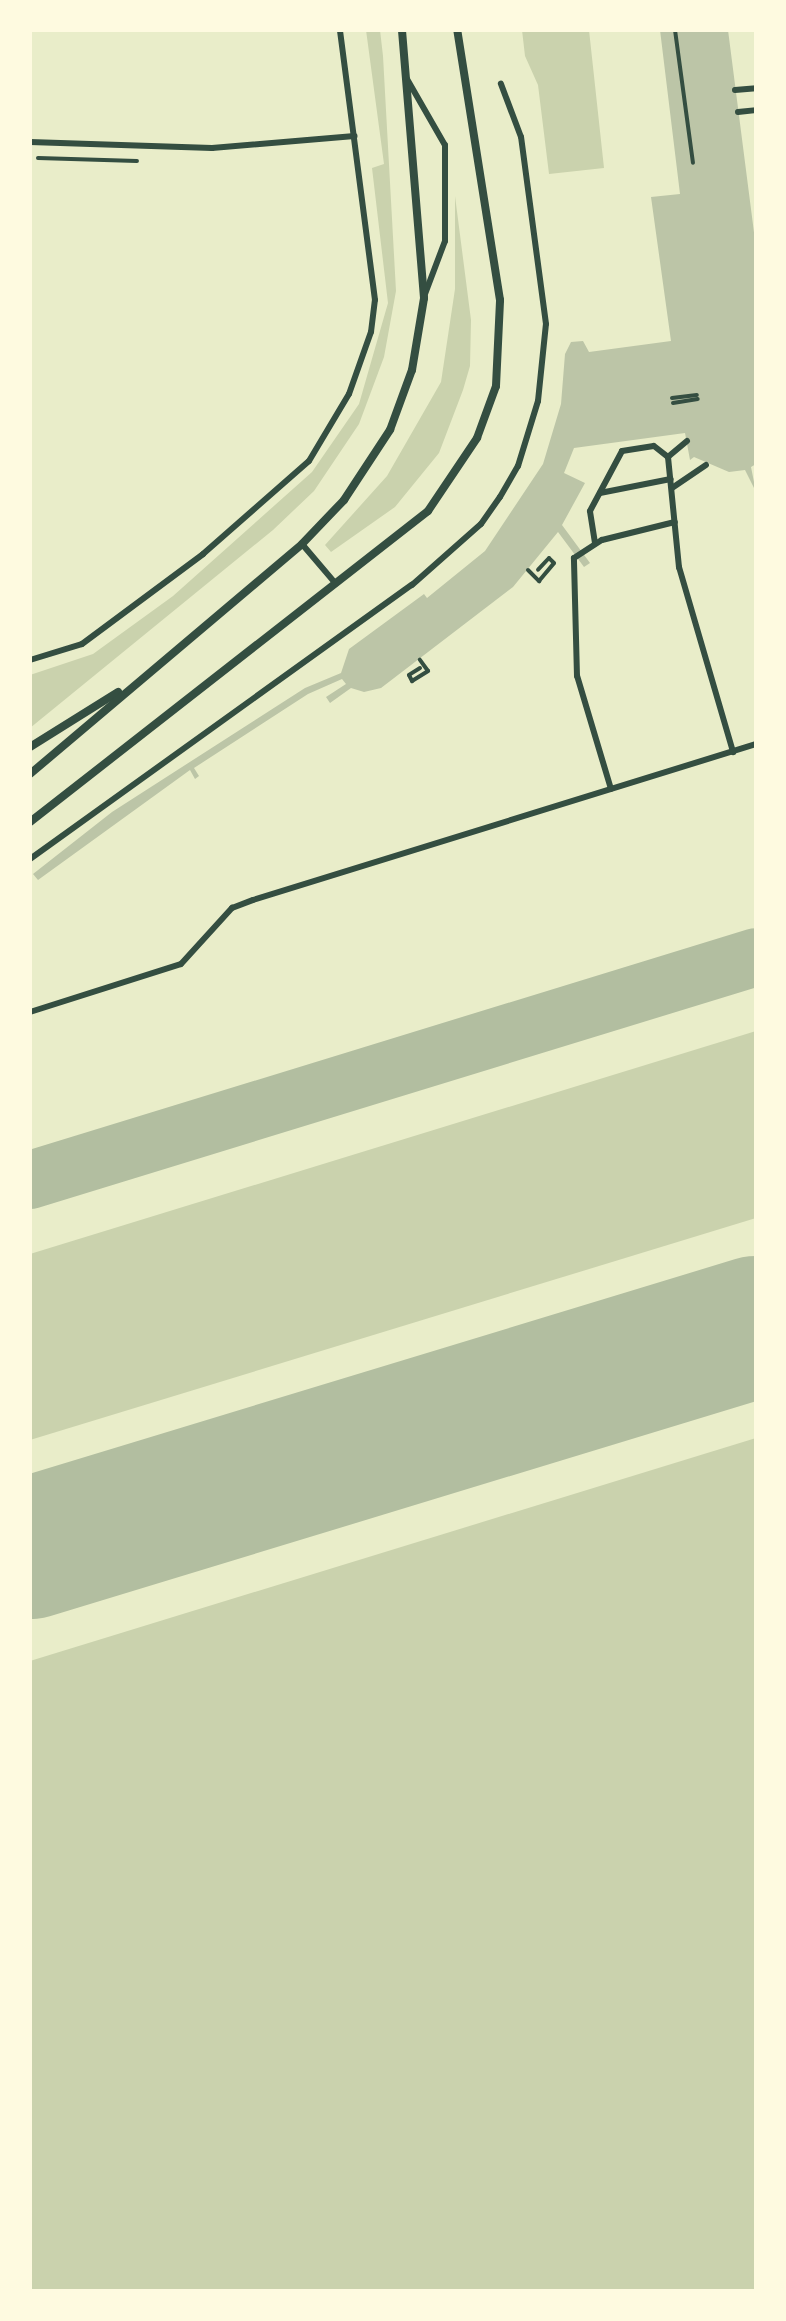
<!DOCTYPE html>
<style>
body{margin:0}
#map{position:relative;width:786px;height:2321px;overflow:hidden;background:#e9edc9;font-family:"Nunito Sans",sans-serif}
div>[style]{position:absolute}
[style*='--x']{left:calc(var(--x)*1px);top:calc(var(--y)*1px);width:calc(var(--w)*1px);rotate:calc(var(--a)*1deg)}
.green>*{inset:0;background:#cad2ad}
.taxiway>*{height:58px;margin:-29px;padding:0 29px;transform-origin:29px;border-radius:29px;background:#b2bea0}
.runway>*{height:142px;margin:-71px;padding:0 71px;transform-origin:71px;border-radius:71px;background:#b2bea0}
.building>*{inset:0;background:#bcc5a7}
.path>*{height:4px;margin:-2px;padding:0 2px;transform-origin:2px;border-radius:2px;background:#344e41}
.service>*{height:6px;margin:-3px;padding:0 3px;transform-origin:3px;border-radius:3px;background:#344e41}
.minor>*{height:8px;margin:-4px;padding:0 4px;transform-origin:4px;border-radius:4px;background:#344e41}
span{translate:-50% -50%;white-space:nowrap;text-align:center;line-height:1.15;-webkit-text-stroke:7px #fefae0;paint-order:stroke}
.frame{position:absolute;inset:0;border:32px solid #fefae0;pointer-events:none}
</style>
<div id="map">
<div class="green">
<i style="clip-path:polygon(366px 30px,380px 30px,383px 56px,396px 291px,384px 357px,359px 424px,314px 491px,273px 530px,30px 728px,30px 675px,93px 654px,173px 596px,312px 472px,359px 404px,388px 303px,372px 168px,384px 164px)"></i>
<i style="clip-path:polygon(522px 30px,589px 30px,604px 168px,549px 174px,538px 85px,525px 56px)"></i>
<i style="clip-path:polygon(455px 196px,471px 320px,470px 366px,463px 390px,439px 453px,395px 507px,331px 552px,325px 545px,387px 476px,441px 382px,455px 289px)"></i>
<i style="clip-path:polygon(756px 1031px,756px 1218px,30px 1440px,30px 1254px)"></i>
<i style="clip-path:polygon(756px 1438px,756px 2291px,30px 2291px,30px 1661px)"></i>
</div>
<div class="taxiway">
<i style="--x:30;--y:1180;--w:759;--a:-17.07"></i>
</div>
<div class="runway">
<i style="--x:30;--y:1548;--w:759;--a:-16.93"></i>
</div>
<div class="building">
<i style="clip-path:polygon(660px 30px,728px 30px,756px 248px,756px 464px,751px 467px,756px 492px,745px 470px,729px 472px,694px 457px,690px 460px,685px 433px,574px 448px,564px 473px,585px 483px,562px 525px,590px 563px,584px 567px,558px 532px,513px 587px,381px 688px,364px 692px,351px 688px,330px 703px,326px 697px,346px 684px,342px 679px,308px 694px,194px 768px,199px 776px,195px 779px,190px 770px,38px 880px,33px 874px,112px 812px,305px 688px,341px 673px,349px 649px,424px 594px,427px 598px,485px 551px,543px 464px,561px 404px,565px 354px,571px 342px,583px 341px,589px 352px,671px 341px,651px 197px,680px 194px)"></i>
</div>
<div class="path">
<i style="--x:675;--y:30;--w:134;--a:82.3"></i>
<i style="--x:38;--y:158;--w:99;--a:1.7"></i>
<i style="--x:672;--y:398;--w:25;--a:-7"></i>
<i style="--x:673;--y:403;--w:25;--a:-9"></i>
<i style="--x:528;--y:570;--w:16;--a:45"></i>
<i style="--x:539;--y:581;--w:23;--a:-50"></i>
<i style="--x:554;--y:563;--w:7;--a:-135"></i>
<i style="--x:549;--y:558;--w:16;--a:133"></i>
<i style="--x:420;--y:668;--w:13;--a:148"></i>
<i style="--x:409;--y:675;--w:7;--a:63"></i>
<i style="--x:412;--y:681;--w:19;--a:-32"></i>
<i style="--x:428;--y:671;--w:14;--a:-126"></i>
</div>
<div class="service">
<i style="--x:407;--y:79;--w:76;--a:60.1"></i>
<i style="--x:445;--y:145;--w:96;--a:90"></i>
<i style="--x:445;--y:241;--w:57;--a:110.7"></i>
<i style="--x:735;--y:90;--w:21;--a:-5"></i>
<i style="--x:738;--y:112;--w:18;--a:-6"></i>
<i style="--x:30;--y:142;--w:182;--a:1.9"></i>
<i style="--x:212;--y:148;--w:143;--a:-4.8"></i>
<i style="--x:687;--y:441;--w:25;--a:140"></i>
<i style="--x:668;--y:457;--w:111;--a:84.3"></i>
<i style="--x:679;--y:567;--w:193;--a:73.7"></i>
<i style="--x:672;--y:488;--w:41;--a:-34.1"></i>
<i style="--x:600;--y:493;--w:72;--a:-11.2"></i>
<i style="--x:595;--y:543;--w:32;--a:-99"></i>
<i style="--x:590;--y:511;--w:68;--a:-61.9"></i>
<i style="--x:622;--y:451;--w:32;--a:-9"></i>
<i style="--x:654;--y:446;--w:18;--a:38"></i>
<i style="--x:302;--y:544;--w:52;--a:49.6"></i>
<i style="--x:30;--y:660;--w:54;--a:-17.1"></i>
<i style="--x:82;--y:644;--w:151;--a:-36.6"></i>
<i style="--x:203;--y:554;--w:141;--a:-41.3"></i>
<i style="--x:309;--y:461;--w:78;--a:-59.2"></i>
<i style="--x:349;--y:394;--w:66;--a:-70.5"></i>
<i style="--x:371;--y:332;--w:32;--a:-83"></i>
<i style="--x:375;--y:300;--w:272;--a:-97.4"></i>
<i style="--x:611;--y:789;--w:118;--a:-106.7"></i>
<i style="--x:577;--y:676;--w:118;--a:-91.5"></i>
<i style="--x:574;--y:558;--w:33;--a:-33"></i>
<i style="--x:602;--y:540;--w:75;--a:-13.9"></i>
<i style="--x:30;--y:859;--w:470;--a:-35.7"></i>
<i style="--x:412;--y:585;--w:92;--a:-41.5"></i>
<i style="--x:481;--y:524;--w:33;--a:-55"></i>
<i style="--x:500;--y:497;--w:36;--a:-60"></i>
<i style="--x:518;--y:466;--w:68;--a:-72.9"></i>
<i style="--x:538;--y:401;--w:77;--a:-84.1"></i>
<i style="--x:546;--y:324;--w:189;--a:-97.6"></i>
<i style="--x:521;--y:137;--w:57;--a:-110.7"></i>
<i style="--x:30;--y:1012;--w:158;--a:-17.6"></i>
<i style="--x:181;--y:964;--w:76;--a:-47.7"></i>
<i style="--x:232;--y:908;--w:22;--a:-21"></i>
<i style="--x:253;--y:900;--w:527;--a:-17.23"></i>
</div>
<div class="minor">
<i style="--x:30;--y:747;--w:104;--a:-32"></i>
<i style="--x:30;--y:774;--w:356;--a:-40.2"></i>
<i style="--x:302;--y:544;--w:61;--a:-46.3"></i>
<i style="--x:344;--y:500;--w:84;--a:-56.7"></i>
<i style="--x:390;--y:430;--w:64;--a:-69.9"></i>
<i style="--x:412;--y:370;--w:73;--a:-80.5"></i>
<i style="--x:424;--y:298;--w:269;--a:-94.7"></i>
<i style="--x:30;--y:822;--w:505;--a:-38"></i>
<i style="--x:428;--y:511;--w:88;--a:-56.1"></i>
<i style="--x:477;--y:438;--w:55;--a:-69.9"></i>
<i style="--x:496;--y:386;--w:86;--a:-87.3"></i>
<i style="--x:500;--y:300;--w:273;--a:-99"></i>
</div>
<div class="frame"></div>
</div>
